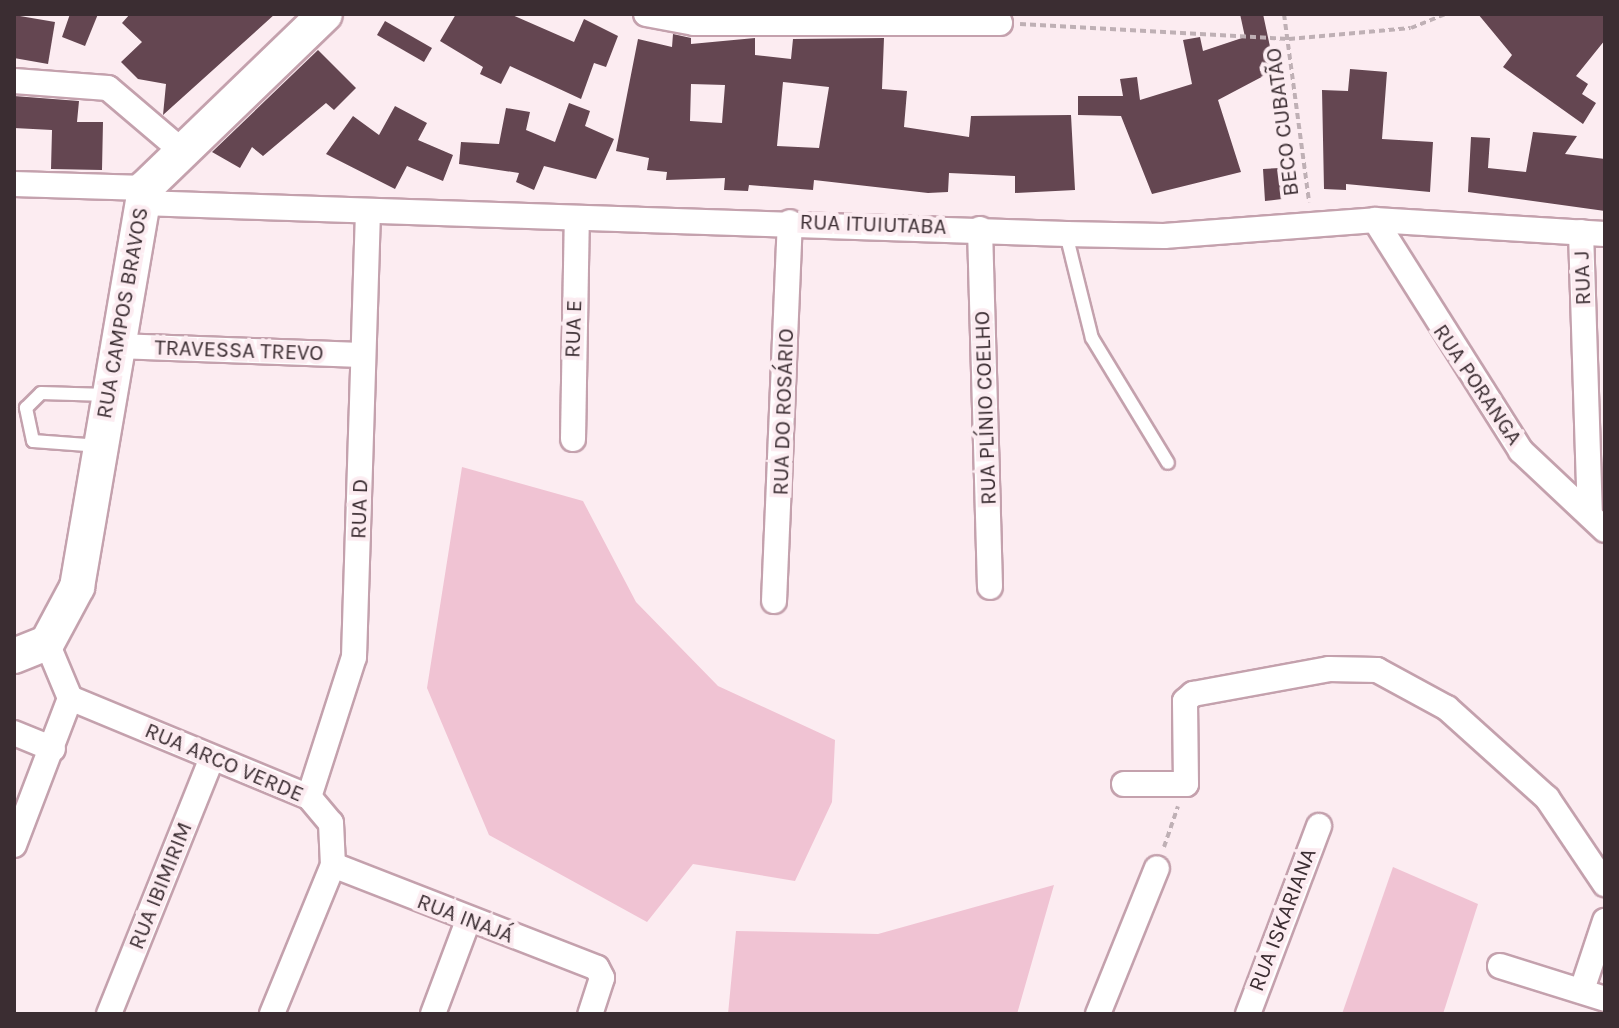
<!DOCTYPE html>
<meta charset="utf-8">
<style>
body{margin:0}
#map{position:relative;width:1619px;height:1028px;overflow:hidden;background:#fcecf1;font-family:Karla,sans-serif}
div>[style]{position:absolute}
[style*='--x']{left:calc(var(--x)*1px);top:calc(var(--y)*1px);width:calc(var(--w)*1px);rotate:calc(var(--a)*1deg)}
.green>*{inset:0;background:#f0c3d3}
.building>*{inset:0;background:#644651}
.path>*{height:4px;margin-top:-2px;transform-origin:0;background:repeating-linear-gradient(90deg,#bfb0b5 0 6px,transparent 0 10px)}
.roads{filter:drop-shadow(2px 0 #c4a1ad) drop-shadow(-2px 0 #c4a1ad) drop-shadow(0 2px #c4a1ad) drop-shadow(0 -2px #c4a1ad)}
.lane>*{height:12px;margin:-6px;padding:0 6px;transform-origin:6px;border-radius:6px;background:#fff}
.street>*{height:24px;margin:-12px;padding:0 12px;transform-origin:12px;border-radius:12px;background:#fff}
.secondary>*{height:34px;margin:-17px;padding:0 17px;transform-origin:17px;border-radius:17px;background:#fff}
span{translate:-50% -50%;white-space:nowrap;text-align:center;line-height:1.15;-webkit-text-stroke:8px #fcecf1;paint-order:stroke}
.street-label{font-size:22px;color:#3b2d32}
.frame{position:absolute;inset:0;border:16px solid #3b2d32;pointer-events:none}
</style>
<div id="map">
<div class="green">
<i style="clip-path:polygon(462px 467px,583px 501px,636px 602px,718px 686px,835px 740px,832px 802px,795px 881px,693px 864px,647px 922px,489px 835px,427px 688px)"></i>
<i style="clip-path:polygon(1393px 867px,1478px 904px,1443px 1014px,1342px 1014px)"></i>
<i style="clip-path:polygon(1054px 885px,1017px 1014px,728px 1014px,736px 931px,878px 934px)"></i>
</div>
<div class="building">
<i style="clip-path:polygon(70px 14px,98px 14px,85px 46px,62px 37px)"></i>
<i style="clip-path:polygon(130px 14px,275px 14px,163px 115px,166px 84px,138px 79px,121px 62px,142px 42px,122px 23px)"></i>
<i style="clip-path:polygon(456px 14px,510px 14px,574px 42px,584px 19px,618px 36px,606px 67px,594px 63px,581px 99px,510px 66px,501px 84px,480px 74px,483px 67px,440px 41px)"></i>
<i style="clip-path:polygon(1240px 14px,1263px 14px,1275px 70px,1218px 100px,1241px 172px,1152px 194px,1121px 116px,1078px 115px,1078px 96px,1123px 96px,1120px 79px,1137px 77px,1140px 100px,1192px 84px,1183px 40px,1200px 37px,1203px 51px,1245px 37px)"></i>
<i style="clip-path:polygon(1478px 14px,1605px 14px,1605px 40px,1576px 76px,1588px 84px,1582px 94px,1596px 103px,1583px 124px,1503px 67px,1512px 55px)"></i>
<i style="clip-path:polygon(14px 15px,55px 22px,48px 64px,14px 58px)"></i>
<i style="clip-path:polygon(385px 21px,432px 48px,424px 62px,377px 35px)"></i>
<i style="clip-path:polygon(evenodd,673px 34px,691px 38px,691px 44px,755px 38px,755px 55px,791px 59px,793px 39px,884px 38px,882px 89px,907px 91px,904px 127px,969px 137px,971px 116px,1071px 115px,1075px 190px,1015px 193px,1015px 176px,949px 173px,948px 192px,928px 193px,814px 180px,813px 190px,749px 185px,748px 191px,724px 190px,725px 178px,666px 180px,667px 172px,647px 170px,649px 158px,616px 151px,638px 39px,672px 47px,673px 34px,783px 82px,829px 87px,819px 148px,777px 146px,783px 82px,673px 34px,691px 84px,725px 85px,722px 123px,690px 121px,691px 84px)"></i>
<i style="clip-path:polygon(318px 50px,356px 88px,334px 110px,326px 103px,263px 156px,252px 147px,240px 168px,212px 152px)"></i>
<i style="clip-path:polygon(1350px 69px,1387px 72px,1382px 139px,1433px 142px,1430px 192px,1346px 184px,1346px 190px,1324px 189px,1322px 90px,1348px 91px)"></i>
<i style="clip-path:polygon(14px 96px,79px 101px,77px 122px,103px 122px,102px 170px,51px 169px,52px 130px,14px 128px)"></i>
<i style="clip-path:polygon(569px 103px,590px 111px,585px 126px,614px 139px,596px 179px,544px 166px,534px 190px,516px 182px,519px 173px,459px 164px,461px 142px,499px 144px,506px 108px,530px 112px,526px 130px,555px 142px)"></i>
<i style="clip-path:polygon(395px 106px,427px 123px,418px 140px,453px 155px,443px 181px,407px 166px,395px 189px,326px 154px,353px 116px,379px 135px)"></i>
<i style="clip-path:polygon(1533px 132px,1577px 136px,1565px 154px,1605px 159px,1605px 211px,1468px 192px,1471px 137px,1490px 138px,1488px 168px,1526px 172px)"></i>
<i style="clip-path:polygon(1280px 168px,1282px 199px,1265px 201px,1263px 169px)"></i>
</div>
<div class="path">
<i style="--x:1284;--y:14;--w:190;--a:82.4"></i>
<i style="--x:1020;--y:24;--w:269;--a:3.2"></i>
<i style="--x:1289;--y:39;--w:122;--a:-5.2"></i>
<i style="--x:1411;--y:28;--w:38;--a:-22"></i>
<i style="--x:1164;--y:847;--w:43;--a:-71.1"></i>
</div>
<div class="roads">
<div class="lane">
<i style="--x:1066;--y:234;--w:107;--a:76"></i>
<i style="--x:1092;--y:338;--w:146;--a:58.7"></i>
<i style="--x:100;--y:446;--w:67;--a:-175.7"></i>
<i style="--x:33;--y:441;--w:34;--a:-102"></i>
<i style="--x:26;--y:408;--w:21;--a:-45"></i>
<i style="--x:41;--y:393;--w:66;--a:1.7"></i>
</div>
<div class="street">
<i style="--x:646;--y:14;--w:49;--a:10.6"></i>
<i style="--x:694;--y:23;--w:306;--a:0"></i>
<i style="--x:14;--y:81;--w:94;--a:4.3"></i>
<i style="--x:108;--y:88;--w:97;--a:40.4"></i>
<i style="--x:14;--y:184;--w:131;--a:1.7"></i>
<i style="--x:141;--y:203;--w:926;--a:1.92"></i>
<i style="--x:1066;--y:234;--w:98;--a:1.2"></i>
<i style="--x:1164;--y:236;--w:212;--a:-4.3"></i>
<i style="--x:1375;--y:220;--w:230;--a:3.5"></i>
<i style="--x:1375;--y:220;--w:273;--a:57.7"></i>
<i style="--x:1521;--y:451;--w:115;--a:43.2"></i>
<i style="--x:980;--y:229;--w:358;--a:88.4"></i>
<i style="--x:1581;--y:232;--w:283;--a:88.2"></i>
<i style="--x:115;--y:346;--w:248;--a:2.1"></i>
<i style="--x:573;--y:439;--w:220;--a:-89"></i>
<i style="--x:774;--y:601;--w:379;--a:-87.6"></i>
<i style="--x:70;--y:698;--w:259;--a:22.5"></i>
<i style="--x:309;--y:797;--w:34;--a:50"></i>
<i style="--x:331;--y:823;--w:42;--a:87.3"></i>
<i style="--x:333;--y:865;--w:161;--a:112.3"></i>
<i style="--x:14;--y:733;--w:42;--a:22.3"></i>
<i style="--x:1124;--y:784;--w:62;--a:0"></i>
<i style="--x:1186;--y:784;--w:83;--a:-90.7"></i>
<i style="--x:1185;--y:701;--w:11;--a:-41"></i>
<i style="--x:1193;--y:694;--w:138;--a:-10.4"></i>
<i style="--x:1329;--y:669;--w:48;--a:1.2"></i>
<i style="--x:1377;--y:670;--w:80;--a:28.5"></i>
<i style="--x:1447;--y:708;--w:135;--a:42"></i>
<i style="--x:1547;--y:798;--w:104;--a:56"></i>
<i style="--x:309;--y:797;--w:147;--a:-72.2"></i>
<i style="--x:354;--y:657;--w:443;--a:-88.2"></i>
<i style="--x:14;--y:845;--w:157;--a:-69.1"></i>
<i style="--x:70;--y:698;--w:60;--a:-112.7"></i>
<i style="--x:333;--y:865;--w:283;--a:21.3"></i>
<i style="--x:597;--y:968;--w:11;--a:63"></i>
<i style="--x:602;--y:978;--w:38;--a:108"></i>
<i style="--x:1500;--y:966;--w:110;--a:17.4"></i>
<i style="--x:1582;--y:990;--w:73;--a:-71.6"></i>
<i style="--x:109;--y:1014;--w:276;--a:-68.1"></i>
<i style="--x:433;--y:1014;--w:99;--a:-69.4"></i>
<i style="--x:1098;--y:1014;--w:157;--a:-68"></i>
<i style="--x:1248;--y:1014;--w:201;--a:-69.3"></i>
</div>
<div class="secondary">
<i style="--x:14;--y:656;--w:35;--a:-22"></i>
<i style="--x:47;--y:643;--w:64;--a:-61.8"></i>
<i style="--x:77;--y:587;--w:405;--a:-80.3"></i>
<i style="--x:145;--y:188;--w:250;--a:-44"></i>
</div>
</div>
<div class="street-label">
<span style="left:1283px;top:122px;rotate:-97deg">BECO CUBATÃO</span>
<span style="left:873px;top:225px;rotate:2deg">RUA ITUIUTABA</span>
<span style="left:1583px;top:278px;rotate:-92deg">RUA J</span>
<span style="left:123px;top:313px;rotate:-80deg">RUA CAMPOS BRAVOS</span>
<span style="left:574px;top:329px;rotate:-88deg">RUA E</span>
<span style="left:239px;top:351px;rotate:2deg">TRAVESSA TREVO</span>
<span style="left:1477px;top:385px;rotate:56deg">RUA PORANGA</span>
<span style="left:986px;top:408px;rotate:-92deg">RUA PLÍNIO COELHO</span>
<span style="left:784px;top:412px;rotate:-88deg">RUA DO ROSÁRIO</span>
<span style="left:360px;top:509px;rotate:-88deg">RUA D</span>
<span style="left:224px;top:763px;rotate:23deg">RUA ARCO VERDE</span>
<span style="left:161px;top:886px;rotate:-68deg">RUA IBIMIRIM</span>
<span style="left:465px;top:919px;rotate:21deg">RUA INAJÁ</span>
<span style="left:1283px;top:920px;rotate:-69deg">RUA ISKARIANA</span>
</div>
<div class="frame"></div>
</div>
